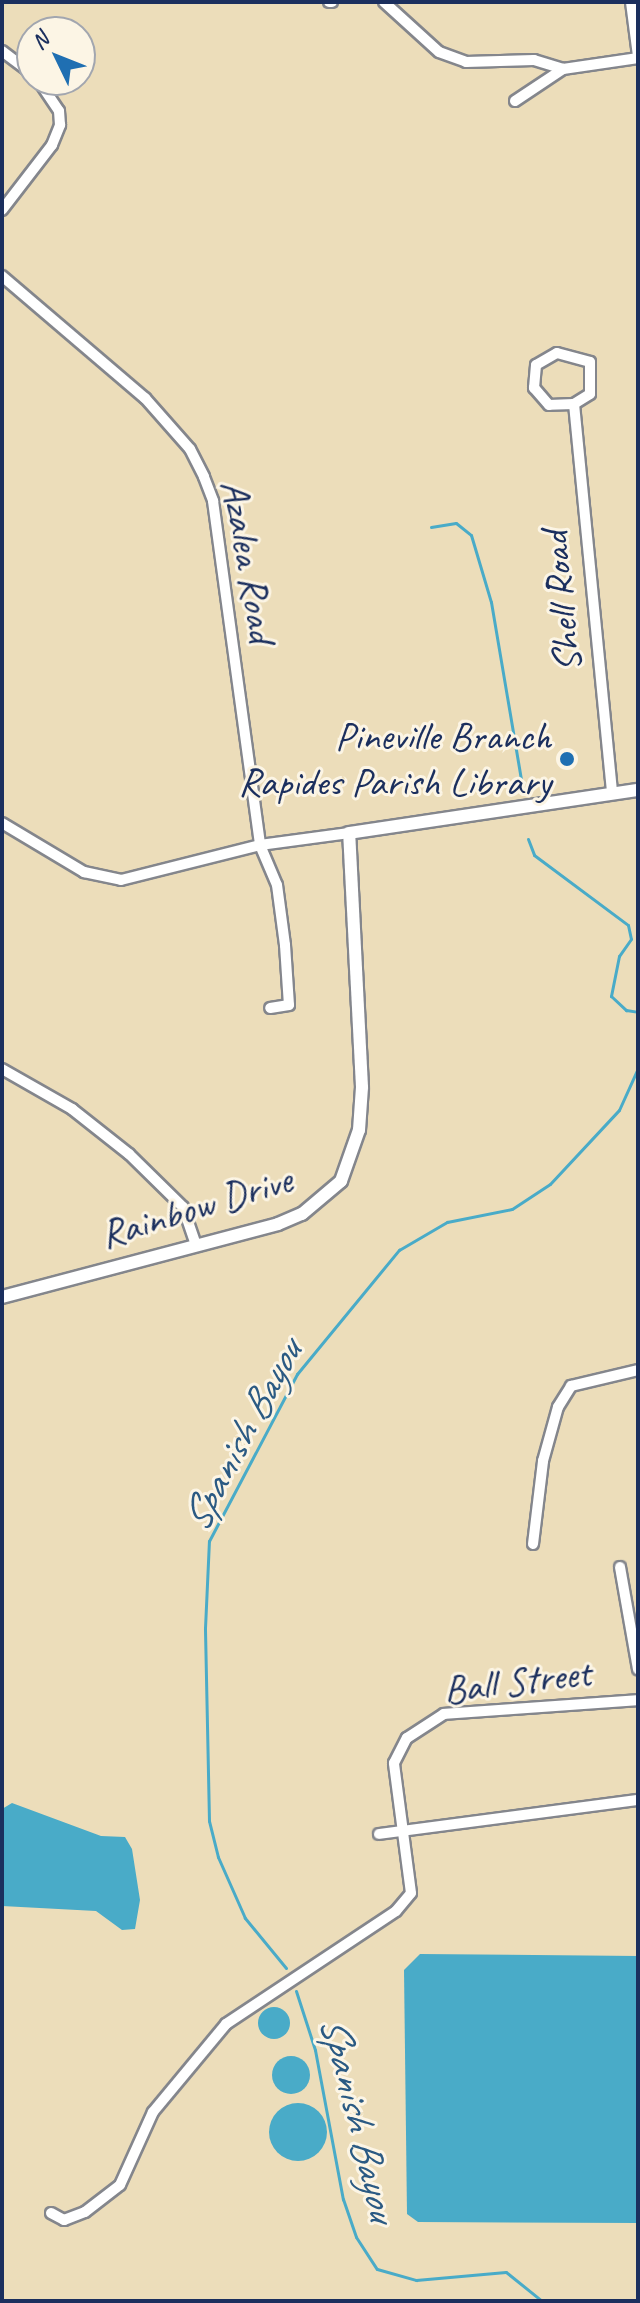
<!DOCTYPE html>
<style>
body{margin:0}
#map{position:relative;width:640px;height:2303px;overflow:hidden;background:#ecddba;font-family:Caveat,sans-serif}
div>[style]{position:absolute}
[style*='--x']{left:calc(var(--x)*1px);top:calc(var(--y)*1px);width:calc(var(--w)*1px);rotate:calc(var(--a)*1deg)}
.water>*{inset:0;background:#49abc8}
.round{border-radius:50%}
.stream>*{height:3px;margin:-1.5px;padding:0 1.5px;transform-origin:1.5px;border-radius:1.5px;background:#49abc8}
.roads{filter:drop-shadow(2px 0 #84868c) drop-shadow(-2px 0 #84868c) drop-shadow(0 2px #84868c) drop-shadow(0 -2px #84868c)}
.minor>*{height:10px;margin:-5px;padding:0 5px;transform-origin:5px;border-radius:5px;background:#fff}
.tertiary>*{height:12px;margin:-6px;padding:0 6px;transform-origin:6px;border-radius:6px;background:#fff}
.dots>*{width:22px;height:22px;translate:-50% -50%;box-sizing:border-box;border:4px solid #fcf5e5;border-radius:50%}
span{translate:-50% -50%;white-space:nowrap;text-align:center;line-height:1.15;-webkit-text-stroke:6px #fcf5e5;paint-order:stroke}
.street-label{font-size:40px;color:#1b2f5e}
.poi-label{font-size:40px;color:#1b2f5e}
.right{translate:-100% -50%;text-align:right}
.water-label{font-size:42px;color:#2b5a83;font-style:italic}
.frame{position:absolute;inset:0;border:4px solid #1b2f5e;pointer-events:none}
.north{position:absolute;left:16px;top:16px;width:80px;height:80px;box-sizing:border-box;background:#fcf5e5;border:2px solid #a2a6af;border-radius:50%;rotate:313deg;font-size:22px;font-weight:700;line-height:32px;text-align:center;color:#1b2f5e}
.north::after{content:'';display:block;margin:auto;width:28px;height:36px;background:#1f6fb2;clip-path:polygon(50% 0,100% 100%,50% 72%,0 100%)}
</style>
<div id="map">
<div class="water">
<i style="clip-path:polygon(12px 1803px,101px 1836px,125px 1837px,132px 1849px,140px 1900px,135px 1929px,122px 1930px,96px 1911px,2px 1906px,2px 1809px)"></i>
<i style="clip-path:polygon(420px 1954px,638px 1956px,638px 2223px,418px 2222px,407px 2214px,404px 1970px)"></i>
<i class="round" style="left:258px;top:2007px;width:32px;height:32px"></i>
<i class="round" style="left:272px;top:2056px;width:38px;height:38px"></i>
<i class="round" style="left:269px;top:2103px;width:58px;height:58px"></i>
</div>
<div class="stream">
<i style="--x:431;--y:527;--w:25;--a:-9"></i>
<i style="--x:456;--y:523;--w:19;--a:39"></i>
<i style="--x:471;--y:535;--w:70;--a:73.4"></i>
<i style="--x:491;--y:602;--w:187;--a:80.4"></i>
<i style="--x:528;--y:839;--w:17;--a:69"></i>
<i style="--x:534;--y:855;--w:117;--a:36.7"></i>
<i style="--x:628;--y:925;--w:14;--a:78"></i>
<i style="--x:631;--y:939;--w:21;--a:125"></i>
<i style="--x:619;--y:956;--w:41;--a:101.3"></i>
<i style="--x:611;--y:996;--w:21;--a:43"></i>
<i style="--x:626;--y:1010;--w:12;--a:9"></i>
<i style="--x:286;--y:1968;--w:65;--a:-129.4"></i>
<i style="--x:245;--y:1918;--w:67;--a:-113.9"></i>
<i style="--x:218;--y:1857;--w:37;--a:-104"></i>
<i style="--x:209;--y:1821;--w:193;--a:-91.2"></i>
<i style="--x:205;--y:1628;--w:87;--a:-87.4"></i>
<i style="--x:209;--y:1541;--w:189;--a:-62.2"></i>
<i style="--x:297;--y:1374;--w:161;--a:-50.6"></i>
<i style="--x:399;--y:1250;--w:56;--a:-30.3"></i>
<i style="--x:447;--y:1222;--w:66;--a:-11.3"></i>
<i style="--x:512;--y:1209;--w:45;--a:-33.3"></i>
<i style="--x:550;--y:1184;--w:101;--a:-47"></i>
<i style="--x:619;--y:1110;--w:46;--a:-65.7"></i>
<i style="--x:296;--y:1991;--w:62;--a:72.1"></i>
<i style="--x:315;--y:2050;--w:152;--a:79.4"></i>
<i style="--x:343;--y:2199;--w:40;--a:71.1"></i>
<i style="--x:356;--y:2237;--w:38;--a:57"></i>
<i style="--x:377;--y:2269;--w:41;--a:15.8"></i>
<i style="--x:416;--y:2280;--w:90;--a:-5.1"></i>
<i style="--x:506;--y:2272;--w:46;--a:38.9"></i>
</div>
<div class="roads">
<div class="minor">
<i style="--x:329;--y:2;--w:3;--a:0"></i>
<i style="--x:384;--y:2;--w:74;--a:42.3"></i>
<i style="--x:439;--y:52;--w:29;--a:20"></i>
<i style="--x:466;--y:62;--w:68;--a:-1.7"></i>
<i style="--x:534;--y:60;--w:30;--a:17"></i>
<i style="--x:563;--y:69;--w:76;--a:-8.3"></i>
<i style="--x:631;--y:2;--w:54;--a:82.6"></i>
<i style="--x:2;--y:51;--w:38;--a:37"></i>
<i style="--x:515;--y:101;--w:58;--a:-33.7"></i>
<i style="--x:2;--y:210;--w:82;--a:-52.4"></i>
<i style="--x:52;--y:145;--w:22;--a:-68"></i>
<i style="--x:60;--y:125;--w:14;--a:-94"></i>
<i style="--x:59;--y:111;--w:37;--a:-124"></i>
<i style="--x:2;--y:276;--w:188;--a:40.5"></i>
<i style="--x:145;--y:398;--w:68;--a:48.6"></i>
<i style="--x:190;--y:449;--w:31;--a:63"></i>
<i style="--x:204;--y:477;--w:26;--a:69"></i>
<i style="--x:213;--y:501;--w:347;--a:82.2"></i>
<i style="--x:260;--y:845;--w:43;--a:67"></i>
<i style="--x:277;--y:885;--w:61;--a:82.4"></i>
<i style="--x:285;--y:945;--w:60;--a:86.2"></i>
<i style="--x:289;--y:1005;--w:19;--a:171"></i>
<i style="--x:557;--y:353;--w:34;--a:15"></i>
<i style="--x:590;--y:362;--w:32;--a:90"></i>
<i style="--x:590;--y:394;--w:19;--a:148"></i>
<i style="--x:574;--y:404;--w:25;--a:178"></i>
<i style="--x:549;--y:405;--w:23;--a:-131"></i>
<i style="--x:534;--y:388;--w:23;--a:-85"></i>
<i style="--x:536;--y:365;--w:24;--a:-30"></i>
<i style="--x:574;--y:404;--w:391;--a:84.4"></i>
<i style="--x:2;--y:823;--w:96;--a:30.9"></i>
<i style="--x:84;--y:872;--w:38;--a:12"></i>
<i style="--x:121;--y:880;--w:143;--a:-14.1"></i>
<i style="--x:260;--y:845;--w:90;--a:-7.7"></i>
<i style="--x:2;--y:1069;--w:81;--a:29.7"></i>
<i style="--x:72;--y:1109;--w:73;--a:38.3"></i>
<i style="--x:129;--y:1154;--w:76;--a:44.5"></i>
<i style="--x:183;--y:1207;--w:40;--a:71.1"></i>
<i style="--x:533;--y:1544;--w:84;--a:-83.1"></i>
<i style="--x:543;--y:1461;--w:56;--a:-74.5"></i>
<i style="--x:558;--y:1407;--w:25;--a:-58"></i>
<i style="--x:571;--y:1386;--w:69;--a:-13.4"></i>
<i style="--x:620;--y:1567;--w:104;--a:80"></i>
<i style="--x:379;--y:1834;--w:261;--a:-7.5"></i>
<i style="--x:51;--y:2213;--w:15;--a:28"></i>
<i style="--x:64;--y:2220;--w:22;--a:-21"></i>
<i style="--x:85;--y:2212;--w:44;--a:-37.6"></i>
<i style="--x:120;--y:2185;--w:80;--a:-65.7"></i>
<i style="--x:153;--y:2112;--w:114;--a:-50.3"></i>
<i style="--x:226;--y:2024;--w:204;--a:-33.6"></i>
<i style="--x:396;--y:1911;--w:23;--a:-50"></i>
<i style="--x:411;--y:1893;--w:131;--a:-97.5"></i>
<i style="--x:394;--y:1763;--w:28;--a:-63"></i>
<i style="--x:407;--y:1738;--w:44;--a:-33"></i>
<i style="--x:444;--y:1714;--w:195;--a:-4.1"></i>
</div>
<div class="tertiary">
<i style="--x:2;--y:1297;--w:285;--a:-14.8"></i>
<i style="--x:278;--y:1224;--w:26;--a:-23"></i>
<i style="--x:302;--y:1214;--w:51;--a:-40.2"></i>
<i style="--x:341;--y:1181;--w:54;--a:-70.6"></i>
<i style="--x:359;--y:1130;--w:43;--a:-86"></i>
<i style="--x:362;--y:1087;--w:254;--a:-92.9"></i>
<i style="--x:349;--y:833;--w:292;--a:-8.5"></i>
</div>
</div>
<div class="dots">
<i style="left:567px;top:759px;background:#1f6fb2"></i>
</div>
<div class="street-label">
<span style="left:249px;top:561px;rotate:80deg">Azalea Road</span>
<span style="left:561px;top:602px;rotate:-96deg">Shell Road</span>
<span style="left:196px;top:1207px;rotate:-17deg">Rainbow Drive</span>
<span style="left:517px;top:1681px;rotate:-7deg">Ball Street</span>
</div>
<div class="poi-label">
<span class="right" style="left:551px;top:759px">Pineville Branch<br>Rapides Parish Library</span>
</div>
<div class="water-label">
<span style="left:242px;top:1436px;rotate:-62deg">Spanish Bayou</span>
<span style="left:358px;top:2118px;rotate:76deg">Spanish Bayou</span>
</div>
<div class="frame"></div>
<div class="north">N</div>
</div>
